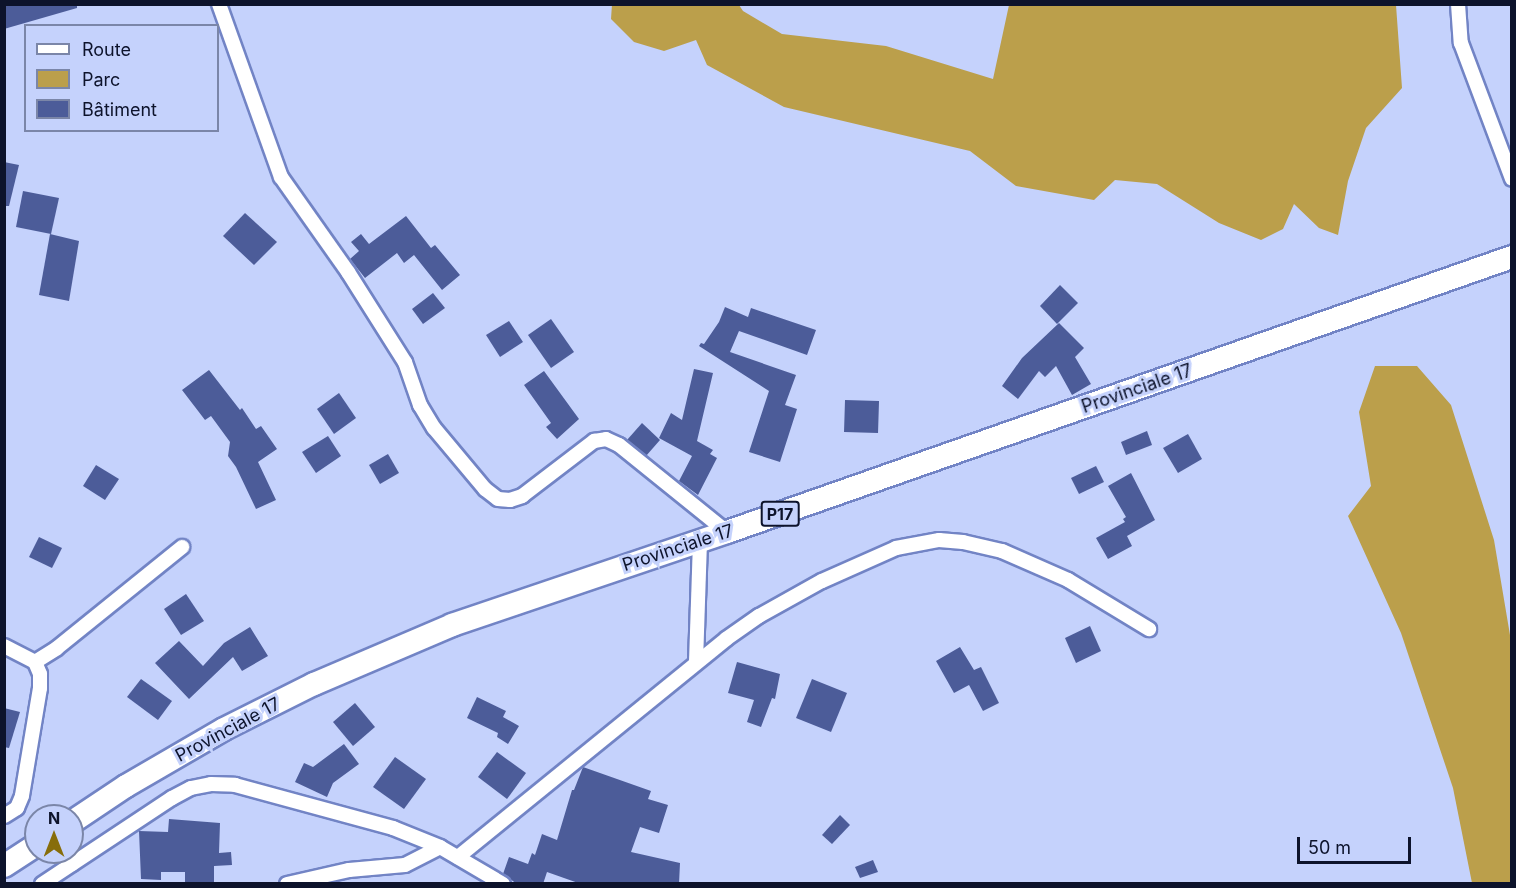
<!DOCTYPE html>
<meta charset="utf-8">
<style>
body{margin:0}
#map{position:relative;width:1516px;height:888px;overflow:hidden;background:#c5d2fc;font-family:Inter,sans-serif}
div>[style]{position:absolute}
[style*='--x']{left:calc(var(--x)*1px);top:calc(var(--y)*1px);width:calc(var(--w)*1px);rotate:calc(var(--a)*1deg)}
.green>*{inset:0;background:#bb9f4b}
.building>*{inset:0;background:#4c5c99}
.roads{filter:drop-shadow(2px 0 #7284c5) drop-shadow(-2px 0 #7284c5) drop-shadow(0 2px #7284c5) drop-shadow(0 -2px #7284c5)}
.minor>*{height:14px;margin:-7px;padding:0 7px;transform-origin:7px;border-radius:7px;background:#fff}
.primary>*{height:22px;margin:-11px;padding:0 11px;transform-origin:11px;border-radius:11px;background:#fff}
span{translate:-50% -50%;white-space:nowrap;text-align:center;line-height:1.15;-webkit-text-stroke:6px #c5d2fc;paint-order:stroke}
.shield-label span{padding:2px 4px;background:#c5d2fc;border:2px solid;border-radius:4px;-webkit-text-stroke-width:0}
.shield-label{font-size:16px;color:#0d132b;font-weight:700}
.street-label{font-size:18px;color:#0d132b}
.frame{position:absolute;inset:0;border:6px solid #0d132b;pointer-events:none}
.legend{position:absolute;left:24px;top:24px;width:195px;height:108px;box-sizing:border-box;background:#c5d2fc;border:2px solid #7b86a8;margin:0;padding:8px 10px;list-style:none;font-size:18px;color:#0d132b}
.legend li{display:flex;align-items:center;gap:12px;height:30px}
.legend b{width:30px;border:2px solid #7b86a8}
.north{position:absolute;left:24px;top:804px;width:60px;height:60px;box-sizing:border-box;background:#c5d2fc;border:2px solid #7b86a8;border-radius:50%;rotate:0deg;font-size:16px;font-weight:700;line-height:24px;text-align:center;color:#0d132b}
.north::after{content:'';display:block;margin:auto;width:21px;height:27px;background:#876d0b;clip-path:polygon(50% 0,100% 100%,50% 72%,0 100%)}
.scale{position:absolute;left:1297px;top:837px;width:114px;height:27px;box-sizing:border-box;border:3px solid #0d132b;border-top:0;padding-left:8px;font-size:18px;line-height:21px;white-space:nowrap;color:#0d132b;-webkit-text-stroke:4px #c5d2fc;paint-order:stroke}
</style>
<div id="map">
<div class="green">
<i style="clip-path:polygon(612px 4px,739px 5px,743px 11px,782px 34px,886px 46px,993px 79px,1009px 5px,1396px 5px,1402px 88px,1366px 128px,1348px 181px,1338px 235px,1319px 228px,1294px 204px,1283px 229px,1261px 240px,1219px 223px,1157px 184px,1115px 180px,1094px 200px,1016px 186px,970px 151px,784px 107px,707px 65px,696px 40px,664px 51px,634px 42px,611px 19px)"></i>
<i style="clip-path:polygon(1375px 366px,1417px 366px,1451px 405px,1494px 540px,1511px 641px,1511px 883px,1472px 883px,1453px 788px,1401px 633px,1348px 516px,1371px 486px,1359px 412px)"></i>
</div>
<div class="building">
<i style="clip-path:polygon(4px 4px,77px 4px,77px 8px,4px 29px)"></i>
<i style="clip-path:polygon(4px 162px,19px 165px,9px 206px,4px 206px)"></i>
<i style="clip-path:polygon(23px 191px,59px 198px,51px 234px,16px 227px)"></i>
<i style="clip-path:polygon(245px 213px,277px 242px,254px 265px,223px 236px)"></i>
<i style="clip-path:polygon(406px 216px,431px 248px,435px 245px,460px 275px,442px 290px,414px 255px,404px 263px,397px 253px,365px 278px,350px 259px,359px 251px,351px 242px,361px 234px,369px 244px)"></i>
<i style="clip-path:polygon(50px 234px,79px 241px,69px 301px,39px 295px)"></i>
<i style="clip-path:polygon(1060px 285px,1078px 303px,1057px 324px,1040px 306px)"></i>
<i style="clip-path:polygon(433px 293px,445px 308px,423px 324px,412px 309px)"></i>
<i style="clip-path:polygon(725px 307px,748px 317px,751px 308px,816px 330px,807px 355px,739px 331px,730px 352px,796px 375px,785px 405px,797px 409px,780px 462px,749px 452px,769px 391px,699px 346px,701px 343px,704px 344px,719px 322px)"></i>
<i style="clip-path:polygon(551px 319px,574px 352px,551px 368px,528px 335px)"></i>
<i style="clip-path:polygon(509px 321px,523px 342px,500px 357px,486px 335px)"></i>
<i style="clip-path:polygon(1059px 323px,1084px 348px,1075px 357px,1091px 384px,1072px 395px,1056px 366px,1045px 377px,1039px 371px,1018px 399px,1002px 386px,1022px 358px)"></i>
<i style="clip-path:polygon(694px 369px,713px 373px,697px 441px,713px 450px,710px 454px,717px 458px,698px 495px,679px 481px,692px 456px,659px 438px,671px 413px,682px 420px)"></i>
<i style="clip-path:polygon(209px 370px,240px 410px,242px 408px,256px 429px,261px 426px,277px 449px,258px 462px,276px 500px,256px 509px,236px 467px,228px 456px,230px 442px,211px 416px,205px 420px,182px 390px)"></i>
<i style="clip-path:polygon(544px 371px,579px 419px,557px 439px,546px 427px,551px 423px,524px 385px)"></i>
<i style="clip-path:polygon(339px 393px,356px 418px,334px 434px,317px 409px)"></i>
<i style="clip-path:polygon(845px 400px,879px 401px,878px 433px,844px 432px)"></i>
<i style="clip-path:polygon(642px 423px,660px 440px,646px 456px,627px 440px)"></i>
<i style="clip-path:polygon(1147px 431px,1152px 445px,1126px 455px,1121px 442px)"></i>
<i style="clip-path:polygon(1188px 434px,1202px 459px,1178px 473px,1163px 448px)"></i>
<i style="clip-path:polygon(328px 436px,341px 456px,316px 473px,302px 452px)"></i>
<i style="clip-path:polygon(388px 454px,399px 473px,380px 484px,369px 465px)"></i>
<i style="clip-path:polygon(96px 465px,119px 479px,105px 500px,83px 486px)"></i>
<i style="clip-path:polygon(1096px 466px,1104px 482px,1079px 494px,1071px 478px)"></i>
<i style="clip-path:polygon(1131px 473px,1155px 520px,1127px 536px,1132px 546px,1108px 559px,1096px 538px,1125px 522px,1123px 519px,1126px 517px,1108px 486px)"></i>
<i style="clip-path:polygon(39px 537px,62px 548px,52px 568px,29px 557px)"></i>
<i style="clip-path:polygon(186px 594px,204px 621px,181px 635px,164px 609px)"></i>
<i style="clip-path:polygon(1090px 626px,1101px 651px,1076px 663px,1065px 638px)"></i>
<i style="clip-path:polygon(250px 627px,268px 656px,242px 671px,233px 657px,189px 699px,155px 663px,179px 641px,203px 666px,224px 643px)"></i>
<i style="clip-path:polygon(960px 647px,974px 670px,981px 667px,999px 703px,983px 711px,969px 685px,954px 693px,936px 661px)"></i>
<i style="clip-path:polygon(737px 662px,780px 674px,775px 699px,772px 698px,761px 727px,747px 722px,754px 700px,728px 693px)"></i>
<i style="clip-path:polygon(141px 679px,172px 701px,158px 720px,127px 697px)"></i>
<i style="clip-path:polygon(812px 679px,847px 693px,831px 732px,796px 718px)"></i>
<i style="clip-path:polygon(477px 697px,506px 711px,503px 717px,519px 726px,508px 744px,497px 737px,498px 733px,467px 718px)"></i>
<i style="clip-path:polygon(355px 703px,375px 727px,353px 746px,333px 722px)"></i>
<i style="clip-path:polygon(4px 708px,20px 712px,9px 748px,4px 747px)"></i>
<i style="clip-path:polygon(344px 744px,359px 764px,333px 783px,327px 797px,295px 782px,304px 763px,313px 767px)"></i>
<i style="clip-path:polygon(497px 752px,526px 773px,507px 799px,478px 777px)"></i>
<i style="clip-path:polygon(395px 757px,426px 779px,404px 809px,373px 787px)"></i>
<i style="clip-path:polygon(583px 767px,651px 791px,648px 799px,668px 805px,659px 833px,640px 827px,631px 852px,680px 863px,679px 884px,581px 884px,547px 872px,543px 884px,517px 884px,503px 874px,509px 857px,528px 864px,532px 853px,535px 855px,542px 834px,557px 840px,572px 790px,574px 790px)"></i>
<i style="clip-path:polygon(840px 815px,850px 825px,832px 844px,822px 835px)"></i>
<i style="clip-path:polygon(169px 819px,220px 823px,219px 853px,231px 852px,232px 865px,214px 866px,214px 884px,185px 884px,185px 872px,161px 872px,161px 880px,141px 879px,139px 831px,168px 832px)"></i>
<i style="clip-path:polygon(873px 860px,878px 872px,860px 878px,855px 867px)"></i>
</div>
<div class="roads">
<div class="minor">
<i style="--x:219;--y:4;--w:184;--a:70.3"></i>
<i style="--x:281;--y:177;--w:116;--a:54.8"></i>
<i style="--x:348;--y:272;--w:107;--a:57.7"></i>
<i style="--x:405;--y:362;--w:46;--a:70.8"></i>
<i style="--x:420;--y:405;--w:27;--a:59"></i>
<i style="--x:434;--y:428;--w:80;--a:50.1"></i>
<i style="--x:485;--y:489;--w:16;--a:38"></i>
<i style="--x:498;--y:499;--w:12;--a:5"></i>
<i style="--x:510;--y:500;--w:13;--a:-18"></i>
<i style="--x:522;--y:496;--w:91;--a:-37.4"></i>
<i style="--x:594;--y:441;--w:12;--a:-9"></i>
<i style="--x:606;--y:439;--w:14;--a:25"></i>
<i style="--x:619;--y:445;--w:139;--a:38.9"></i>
<i style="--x:1458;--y:4;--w:39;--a:86"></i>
<i style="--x:1461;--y:43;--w:145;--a:69.4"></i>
<i style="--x:4;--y:646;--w:35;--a:27"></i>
<i style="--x:35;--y:662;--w:13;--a:67"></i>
<i style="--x:40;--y:674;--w:14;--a:90"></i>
<i style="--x:40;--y:688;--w:109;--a:99.5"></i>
<i style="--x:22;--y:796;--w:13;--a:113"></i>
<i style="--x:17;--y:808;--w:15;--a:148"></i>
<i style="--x:35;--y:662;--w:26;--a:-32"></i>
<i style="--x:57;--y:648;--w:161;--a:-38.9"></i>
<i style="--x:696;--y:662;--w:121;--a:-88.1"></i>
<i style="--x:60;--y:852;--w:17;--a:45"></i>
<i style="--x:458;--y:857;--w:345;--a:-39.1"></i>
<i style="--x:726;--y:639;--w:40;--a:-34.9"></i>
<i style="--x:759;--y:616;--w:72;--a:-29.1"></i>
<i style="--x:822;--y:581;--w:81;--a:-24"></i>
<i style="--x:896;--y:548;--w:44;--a:-10.5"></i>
<i style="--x:939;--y:540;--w:24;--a:5"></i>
<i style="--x:963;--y:542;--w:40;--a:13"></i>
<i style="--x:1002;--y:551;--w:72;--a:23.7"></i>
<i style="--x:1068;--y:580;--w:95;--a:31.2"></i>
<i style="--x:42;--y:884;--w:156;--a:-33.5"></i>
<i style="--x:172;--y:798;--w:21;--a:-28"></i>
<i style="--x:191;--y:788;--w:20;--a:-11"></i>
<i style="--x:211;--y:784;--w:24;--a:2"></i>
<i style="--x:235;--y:785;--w:164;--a:15.2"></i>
<i style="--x:393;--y:828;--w:51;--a:22"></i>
<i style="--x:440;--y:847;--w:73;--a:30.4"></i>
<i style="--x:287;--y:884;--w:64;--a:-12.7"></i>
<i style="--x:349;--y:870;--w:56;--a:-5.1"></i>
<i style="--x:405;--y:865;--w:39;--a:-27"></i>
</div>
<div class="primary">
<i style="--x:72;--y:822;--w:65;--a:-33.7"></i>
<i style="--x:126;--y:786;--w:113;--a:-30.2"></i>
<i style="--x:224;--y:729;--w:101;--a:-26.6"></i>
<i style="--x:314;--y:684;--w:150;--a:-23.1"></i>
<i style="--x:452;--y:625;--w:290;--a:-18.7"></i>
<i style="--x:727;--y:532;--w:832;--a:-19.31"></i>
<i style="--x:4;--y:866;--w:38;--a:-33"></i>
</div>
</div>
<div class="shield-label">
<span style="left:780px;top:514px">P17</span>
</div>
<div class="street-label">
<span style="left:1137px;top:389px;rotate:-19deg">Provinciale 17</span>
<span style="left:678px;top:548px;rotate:-18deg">Provinciale 17</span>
<span style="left:228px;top:730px;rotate:-28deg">Provinciale 17</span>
</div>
<div class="frame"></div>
<ul class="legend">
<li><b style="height:8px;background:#fff"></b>Route</li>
<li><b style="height:16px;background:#bb9f4b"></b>Parc</li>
<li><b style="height:16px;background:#4c5c99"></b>Bâtiment</li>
</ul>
<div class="north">N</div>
<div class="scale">50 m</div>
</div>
